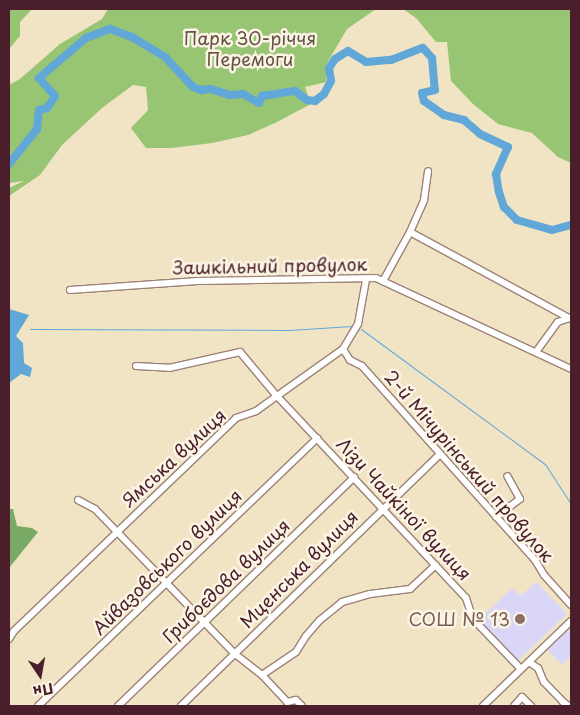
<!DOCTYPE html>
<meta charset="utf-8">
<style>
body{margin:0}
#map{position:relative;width:580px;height:715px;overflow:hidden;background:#f0e4c5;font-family:"Playpen Sans",sans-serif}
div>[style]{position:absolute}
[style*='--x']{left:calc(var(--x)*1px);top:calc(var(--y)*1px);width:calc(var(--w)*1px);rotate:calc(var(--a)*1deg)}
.built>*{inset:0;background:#dad6f7}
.green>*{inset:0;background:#97c574}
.forest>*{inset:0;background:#79aa66}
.water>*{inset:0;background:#61a7d7}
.stream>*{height:1px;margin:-0.5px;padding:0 0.5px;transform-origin:0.5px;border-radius:0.5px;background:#61a7d7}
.river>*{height:8px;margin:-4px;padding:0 4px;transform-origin:4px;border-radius:4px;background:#61a7d7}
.roads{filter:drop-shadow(1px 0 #9d8278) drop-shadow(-1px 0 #9d8278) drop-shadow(0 1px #9d8278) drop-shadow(0 -1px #9d8278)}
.minor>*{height:6px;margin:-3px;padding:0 3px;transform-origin:3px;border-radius:3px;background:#fff}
.dots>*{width:14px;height:14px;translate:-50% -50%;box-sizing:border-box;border:2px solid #fcf5e5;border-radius:50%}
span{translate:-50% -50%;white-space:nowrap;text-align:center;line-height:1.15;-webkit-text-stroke:5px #fcf5e5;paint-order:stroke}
.park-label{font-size:18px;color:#615141}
.street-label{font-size:18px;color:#4a1f2b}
.education-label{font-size:18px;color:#785e54}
.right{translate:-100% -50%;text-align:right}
.frame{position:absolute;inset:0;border:10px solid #4a1f2b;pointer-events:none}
.north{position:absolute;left:15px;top:650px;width:50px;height:50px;-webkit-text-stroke:4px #fcf5e5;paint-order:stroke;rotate:168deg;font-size:14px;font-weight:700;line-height:20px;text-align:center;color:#4a1f2b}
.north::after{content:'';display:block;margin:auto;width:18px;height:22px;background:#4a1f2b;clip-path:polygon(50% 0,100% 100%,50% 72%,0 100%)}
</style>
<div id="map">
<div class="built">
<i style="clip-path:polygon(536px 582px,567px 614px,512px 666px,473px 625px,512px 588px,521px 596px)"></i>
<i style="clip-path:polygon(568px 629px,571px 633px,571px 656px,562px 665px,548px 650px)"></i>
</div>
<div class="green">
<i style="clip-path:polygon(9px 9px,32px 9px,20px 22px,20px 36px,9px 49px)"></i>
<i style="clip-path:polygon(108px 9px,376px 9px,347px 29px,326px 65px,326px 82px,305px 87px,311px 104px,275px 123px,248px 135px,212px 143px,172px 148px,146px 148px,131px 128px,148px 110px,146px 87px,133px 85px,102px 108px,62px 145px,40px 175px,9px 196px,9px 188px,24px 181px,9px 183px,9px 85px,20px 79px,60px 44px,102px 19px)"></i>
<i style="clip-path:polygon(403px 9px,571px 9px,571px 163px,558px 157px,532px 133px,498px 124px,473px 104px,451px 81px,447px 42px,436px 42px,416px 18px)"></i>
</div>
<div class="forest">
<i style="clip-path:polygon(9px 509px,13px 509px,17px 526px,32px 528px,38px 532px,9px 568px)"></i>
</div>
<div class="water">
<i style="clip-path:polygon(9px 309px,29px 315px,16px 336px,23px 343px,24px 363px,32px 368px,30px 377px,21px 374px,9px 383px)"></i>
</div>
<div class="stream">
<i style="--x:30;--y:329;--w:259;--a:0.2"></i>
<i style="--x:289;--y:330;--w:63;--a:-3.6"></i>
<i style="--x:361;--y:329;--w:228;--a:36.3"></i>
<i style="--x:545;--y:464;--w:48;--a:57"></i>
</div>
<div class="river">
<i style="--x:9;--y:164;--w:45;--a:-51.3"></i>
<i style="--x:37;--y:129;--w:19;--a:-84"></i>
<i style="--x:39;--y:110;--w:8;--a:-14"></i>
<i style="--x:47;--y:108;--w:14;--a:-56"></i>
<i style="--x:55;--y:96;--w:24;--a:-132"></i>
<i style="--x:39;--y:78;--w:62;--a:-40.4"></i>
<i style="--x:86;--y:38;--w:26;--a:-21"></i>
<i style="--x:110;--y:29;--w:23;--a:20"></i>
<i style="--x:132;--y:37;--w:39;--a:31"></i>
<i style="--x:165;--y:57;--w:41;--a:47"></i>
<i style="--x:193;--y:87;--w:9;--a:21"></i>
<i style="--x:201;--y:90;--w:10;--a:-6"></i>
<i style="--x:211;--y:89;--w:19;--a:18"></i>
<i style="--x:229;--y:95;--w:14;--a:-4"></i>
<i style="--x:243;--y:94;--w:18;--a:29"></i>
<i style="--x:259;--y:103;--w:8;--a:-67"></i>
<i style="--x:262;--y:96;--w:33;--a:-9"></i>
<i style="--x:295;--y:91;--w:15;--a:37"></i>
<i style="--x:307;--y:100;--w:8;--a:7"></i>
<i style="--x:315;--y:101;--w:11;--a:-38"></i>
<i style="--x:324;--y:94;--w:15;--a:-62"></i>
<i style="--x:331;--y:81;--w:13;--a:-99"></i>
<i style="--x:329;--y:68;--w:11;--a:-56"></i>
<i style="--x:335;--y:59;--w:15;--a:-32"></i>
<i style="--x:348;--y:51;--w:21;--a:31"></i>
<i style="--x:366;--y:62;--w:25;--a:-5"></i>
<i style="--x:391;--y:60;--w:34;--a:-21"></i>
<i style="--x:423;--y:48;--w:13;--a:48"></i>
<i style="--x:432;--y:58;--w:32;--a:85"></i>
<i style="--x:435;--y:90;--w:13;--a:167"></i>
<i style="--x:422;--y:93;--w:8;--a:76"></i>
<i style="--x:424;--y:101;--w:24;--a:35"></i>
<i style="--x:444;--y:115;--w:21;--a:14"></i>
<i style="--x:464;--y:120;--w:21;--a:41"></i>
<i style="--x:480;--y:134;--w:31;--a:25"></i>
<i style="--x:508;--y:147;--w:30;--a:114"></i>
<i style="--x:496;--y:174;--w:18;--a:81"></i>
<i style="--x:499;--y:192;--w:16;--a:72"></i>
<i style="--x:504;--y:207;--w:18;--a:45"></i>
<i style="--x:517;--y:220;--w:36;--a:16"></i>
<i style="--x:552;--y:230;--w:20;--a:-15"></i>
</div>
<div class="roads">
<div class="minor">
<i style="--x:410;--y:232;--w:183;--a:28.4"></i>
<i style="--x:383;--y:281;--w:56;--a:-61.1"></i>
<i style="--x:410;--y:232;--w:35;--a:-66"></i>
<i style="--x:424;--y:200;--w:29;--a:-82"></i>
<i style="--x:70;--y:290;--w:128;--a:-4"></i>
<i style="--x:198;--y:281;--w:178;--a:-1"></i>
<i style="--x:376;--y:278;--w:215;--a:25"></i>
<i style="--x:343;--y:349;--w:13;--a:58"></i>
<i style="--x:350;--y:360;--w:13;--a:27"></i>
<i style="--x:362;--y:366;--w:260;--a:48.3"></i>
<i style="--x:535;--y:560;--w:17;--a:59"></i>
<i style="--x:544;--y:575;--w:40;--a:48"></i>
<i style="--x:536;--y:352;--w:37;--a:-54"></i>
<i style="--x:558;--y:322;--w:12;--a:-20"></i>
<i style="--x:136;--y:366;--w:33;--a:3"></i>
<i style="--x:169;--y:368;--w:73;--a:-12.7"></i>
<i style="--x:240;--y:352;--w:56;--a:50.1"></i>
<i style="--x:276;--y:395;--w:278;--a:46.9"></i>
<i style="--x:466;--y:598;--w:22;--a:72"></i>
<i style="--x:473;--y:619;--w:69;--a:46.2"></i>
<i style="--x:78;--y:500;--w:19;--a:28"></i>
<i style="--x:95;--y:509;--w:202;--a:46"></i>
<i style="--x:235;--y:654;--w:34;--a:38"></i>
<i style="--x:262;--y:675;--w:37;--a:47"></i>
<i style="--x:287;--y:702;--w:9;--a:-13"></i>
<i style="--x:296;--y:700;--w:8;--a:45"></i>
<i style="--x:496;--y:517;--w:30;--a:-37"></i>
<i style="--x:520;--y:499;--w:26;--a:-119"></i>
<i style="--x:9;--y:639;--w:9;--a:-58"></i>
<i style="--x:14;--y:631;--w:308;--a:-43.8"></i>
<i style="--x:236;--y:418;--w:21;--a:-19"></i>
<i style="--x:256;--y:411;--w:107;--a:-35.5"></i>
<i style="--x:343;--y:349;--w:29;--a:-59"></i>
<i style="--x:358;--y:324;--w:45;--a:-79.7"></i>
<i style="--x:529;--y:662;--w:11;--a:34"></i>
<i style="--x:538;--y:668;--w:15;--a:67"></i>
<i style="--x:544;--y:682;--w:28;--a:46"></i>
<i style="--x:563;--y:702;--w:7;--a:34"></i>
<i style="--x:262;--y:675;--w:41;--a:-34.1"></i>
<i style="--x:296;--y:652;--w:19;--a:-58"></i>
<i style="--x:306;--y:636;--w:21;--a:-49"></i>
<i style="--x:320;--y:620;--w:28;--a:-39"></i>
<i style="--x:342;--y:602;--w:29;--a:-16"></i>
<i style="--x:370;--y:594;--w:40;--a:-7.1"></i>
<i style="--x:410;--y:589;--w:35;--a:-43"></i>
<i style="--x:38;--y:706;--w:387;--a:-43.8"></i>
<i style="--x:118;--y:706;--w:329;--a:-44.1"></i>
<i style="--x:181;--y:706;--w:360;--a:-44.2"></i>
<i style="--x:483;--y:706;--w:122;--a:-44"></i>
<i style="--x:514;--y:706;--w:12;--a:-48"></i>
<i style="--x:522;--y:697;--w:13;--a:45"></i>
</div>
</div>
<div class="dots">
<i style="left:520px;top:619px;background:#8d6e63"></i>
</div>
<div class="park-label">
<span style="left:250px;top:49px">Парк 30-річчя<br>Перемоги</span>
</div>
<div class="street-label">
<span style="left:270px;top:266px;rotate:-1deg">Зашкільний провулок</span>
<span style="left:174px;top:458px;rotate:-43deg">Ямська вулиця</span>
<span style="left:469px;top:466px;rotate:49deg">2-й Мічурінський провулок</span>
<span style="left:404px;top:509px;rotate:47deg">Лізи Чайкіної вулиця</span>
<span style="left:167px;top:562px;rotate:-44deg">Айвазовського вулиця</span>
<span style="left:299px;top:569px;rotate:-45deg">Мценська вулиця</span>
<span style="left:226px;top:581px;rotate:-44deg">Грибоєдова вулиця</span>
</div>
<div class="education-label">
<span class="right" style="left:510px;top:619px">СОШ № 13</span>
</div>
<div class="frame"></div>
<div class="north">Пн</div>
</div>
